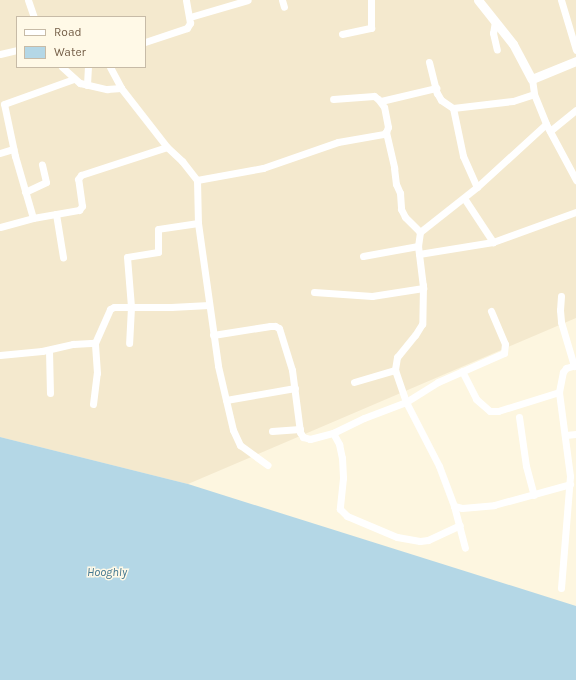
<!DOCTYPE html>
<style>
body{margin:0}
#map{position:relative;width:576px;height:680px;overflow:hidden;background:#fdf6e0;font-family:Karla,sans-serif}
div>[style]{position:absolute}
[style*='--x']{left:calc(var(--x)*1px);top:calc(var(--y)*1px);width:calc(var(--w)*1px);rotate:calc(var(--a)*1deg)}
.residential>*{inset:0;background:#f4e9ce}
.water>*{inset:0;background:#b4d7e6}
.minor>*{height:7px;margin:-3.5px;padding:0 3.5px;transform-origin:3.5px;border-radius:3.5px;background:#fff}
.tertiary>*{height:9px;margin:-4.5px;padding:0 4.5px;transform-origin:4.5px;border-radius:4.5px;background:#fff}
span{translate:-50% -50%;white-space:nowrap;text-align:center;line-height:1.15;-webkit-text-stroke:3px #fff9e7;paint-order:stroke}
.water-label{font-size:12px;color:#42768f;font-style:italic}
.legend{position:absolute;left:16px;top:16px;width:130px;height:52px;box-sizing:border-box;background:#fff9e7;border:1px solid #c7bba7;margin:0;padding:5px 7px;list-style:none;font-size:12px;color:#745e47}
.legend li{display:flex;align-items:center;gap:8px;height:20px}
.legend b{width:20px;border:1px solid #c7bba7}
</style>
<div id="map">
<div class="residential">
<i style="clip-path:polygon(evenodd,0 0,576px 0,576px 318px,188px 484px,0 437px,0 0,17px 17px,145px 17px,145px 67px,17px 67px,17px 17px)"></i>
</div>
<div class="water">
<i style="clip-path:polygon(0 437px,188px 484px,576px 606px,576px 680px,0 680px)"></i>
</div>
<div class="minor">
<i style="--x:28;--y:0;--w:18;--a:71"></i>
<i style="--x:282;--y:0;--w:7;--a:74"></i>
<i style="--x:561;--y:0;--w:52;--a:73.3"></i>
<i style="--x:190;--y:17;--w:60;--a:-16.3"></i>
<i style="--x:495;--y:21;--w:12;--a:99"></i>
<i style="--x:493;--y:33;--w:17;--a:77"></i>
<i style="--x:342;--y:34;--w:30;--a:-12"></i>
<i style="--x:371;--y:28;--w:28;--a:-90"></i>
<i style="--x:145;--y:42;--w:44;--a:-18.4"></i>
<i style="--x:187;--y:28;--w:6;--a:-59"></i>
<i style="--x:190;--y:23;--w:23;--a:-100"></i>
<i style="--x:0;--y:54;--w:17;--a:-13"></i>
<i style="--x:429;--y:62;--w:32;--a:76"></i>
<i style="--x:437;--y:93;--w:8;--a:60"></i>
<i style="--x:441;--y:100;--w:14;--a:34"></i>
<i style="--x:453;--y:108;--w:49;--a:78.2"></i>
<i style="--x:463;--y:156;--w:34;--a:66"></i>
<i style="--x:62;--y:67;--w:24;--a:42"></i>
<i style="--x:80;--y:83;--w:28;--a:13"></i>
<i style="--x:107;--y:89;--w:14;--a:-4"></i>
<i style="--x:121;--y:88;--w:75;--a:52.1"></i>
<i style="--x:167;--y:147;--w:21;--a:43"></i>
<i style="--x:182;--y:161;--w:24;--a:52"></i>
<i style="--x:197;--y:180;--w:43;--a:88.7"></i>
<i style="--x:198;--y:223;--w:40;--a:171.5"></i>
<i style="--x:158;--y:229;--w:23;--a:90"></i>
<i style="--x:158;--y:252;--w:31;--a:171"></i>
<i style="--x:127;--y:257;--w:50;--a:85.4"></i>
<i style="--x:131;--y:307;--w:36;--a:93"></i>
<i style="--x:110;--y:67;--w:24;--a:62"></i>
<i style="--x:532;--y:79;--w:15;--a:82"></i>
<i style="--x:534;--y:94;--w:32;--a:68"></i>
<i style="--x:546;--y:124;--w:64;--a:61.8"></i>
<i style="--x:87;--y:85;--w:18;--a:-87"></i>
<i style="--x:381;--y:101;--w:57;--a:-13.3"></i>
<i style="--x:453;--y:108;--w:60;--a:-6.7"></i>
<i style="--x:513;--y:101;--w:22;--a:-18"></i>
<i style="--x:546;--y:124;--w:93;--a:137.6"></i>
<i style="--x:477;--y:187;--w:73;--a:141.7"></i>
<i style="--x:420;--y:232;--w:14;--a:98"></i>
<i style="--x:418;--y:246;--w:39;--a:83"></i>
<i style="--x:423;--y:285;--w:39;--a:91"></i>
<i style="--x:422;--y:324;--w:13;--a:122"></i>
<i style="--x:415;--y:335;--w:28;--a:129"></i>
<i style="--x:397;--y:357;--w:13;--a:99"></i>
<i style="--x:395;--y:370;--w:34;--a:71"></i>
<i style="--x:406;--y:402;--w:72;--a:62.7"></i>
<i style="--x:439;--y:466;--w:43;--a:69.4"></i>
<i style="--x:454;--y:506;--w:8;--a:14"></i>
<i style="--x:462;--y:508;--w:32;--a:-5"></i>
<i style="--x:494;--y:505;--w:79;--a:-15.4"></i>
<i style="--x:550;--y:131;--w:33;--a:-39"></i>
<i style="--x:386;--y:132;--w:37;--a:77"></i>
<i style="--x:394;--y:168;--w:16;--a:83"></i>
<i style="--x:396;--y:184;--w:10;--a:66"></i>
<i style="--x:400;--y:193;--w:16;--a:86"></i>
<i style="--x:401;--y:209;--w:9;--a:63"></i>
<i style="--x:405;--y:217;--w:21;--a:45"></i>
<i style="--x:0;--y:153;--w:14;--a:-17"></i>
<i style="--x:197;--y:180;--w:67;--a:-10.3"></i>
<i style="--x:263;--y:168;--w:79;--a:-19.1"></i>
<i style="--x:338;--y:142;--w:47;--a:-9.9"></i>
<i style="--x:384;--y:134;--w:3;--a:-45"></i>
<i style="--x:386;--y:132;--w:5;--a:-68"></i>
<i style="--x:388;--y:127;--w:20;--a:-101"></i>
<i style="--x:384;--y:107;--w:10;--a:-127"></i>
<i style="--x:378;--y:99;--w:5;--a:-143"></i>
<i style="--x:374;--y:96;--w:41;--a:175.8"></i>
<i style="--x:25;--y:192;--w:23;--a:-25"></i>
<i style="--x:46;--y:182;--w:18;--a:-103"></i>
<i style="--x:464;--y:198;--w:53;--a:56.6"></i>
<i style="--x:56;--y:214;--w:44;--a:80.8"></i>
<i style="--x:33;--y:218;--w:65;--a:-106.2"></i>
<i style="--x:15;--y:156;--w:53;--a:-101.9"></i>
<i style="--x:4;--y:104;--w:74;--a:-19.7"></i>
<i style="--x:198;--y:223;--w:144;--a:82"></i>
<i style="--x:218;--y:366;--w:66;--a:76.8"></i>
<i style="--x:233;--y:430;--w:17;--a:65"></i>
<i style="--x:240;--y:445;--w:34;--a:36"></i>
<i style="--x:0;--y:227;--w:34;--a:-15"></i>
<i style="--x:33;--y:218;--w:47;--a:-9.9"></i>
<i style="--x:79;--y:210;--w:5;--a:-53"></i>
<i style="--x:82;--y:206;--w:27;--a:-98"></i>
<i style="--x:78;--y:179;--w:5;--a:-53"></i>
<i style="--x:81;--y:175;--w:90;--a:-18"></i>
<i style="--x:419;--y:254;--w:75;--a:-9.2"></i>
<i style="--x:493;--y:242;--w:88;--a:-19.9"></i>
<i style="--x:363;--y:256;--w:56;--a:-10.3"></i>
<i style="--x:314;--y:292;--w:58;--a:3.9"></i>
<i style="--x:372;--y:296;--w:52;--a:-8.9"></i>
<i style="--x:561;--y:296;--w:14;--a:94"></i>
<i style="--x:560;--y:310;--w:12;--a:85"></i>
<i style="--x:561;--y:322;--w:46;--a:73.5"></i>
<i style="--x:213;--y:335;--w:58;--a:-9"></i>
<i style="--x:270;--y:326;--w:5;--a:0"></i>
<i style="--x:275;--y:326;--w:4;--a:27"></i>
<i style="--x:279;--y:328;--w:44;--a:72.8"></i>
<i style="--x:292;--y:370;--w:63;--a:82.6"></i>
<i style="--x:300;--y:432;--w:6;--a:59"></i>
<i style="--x:303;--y:437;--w:7;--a:16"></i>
<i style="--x:310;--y:439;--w:24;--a:-15"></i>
<i style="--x:333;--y:433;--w:34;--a:-26"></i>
<i style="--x:364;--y:418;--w:45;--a:-20.9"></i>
<i style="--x:406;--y:402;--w:38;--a:-32"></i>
<i style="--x:438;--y:382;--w:72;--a:-23.7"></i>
<i style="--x:504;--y:353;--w:9;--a:-84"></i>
<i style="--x:505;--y:344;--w:36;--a:-113"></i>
<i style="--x:49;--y:350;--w:43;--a:88.7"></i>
<i style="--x:0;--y:355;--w:42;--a:-5.4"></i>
<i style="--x:42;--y:351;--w:32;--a:-13"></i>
<i style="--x:73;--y:344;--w:22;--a:-3"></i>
<i style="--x:462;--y:371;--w:31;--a:63"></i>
<i style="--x:476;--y:399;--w:18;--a:41"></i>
<i style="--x:490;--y:411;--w:8;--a:0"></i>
<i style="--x:498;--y:411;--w:64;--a:-17.3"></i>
<i style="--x:354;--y:382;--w:43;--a:-16.3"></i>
<i style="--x:226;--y:400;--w:70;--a:-9.9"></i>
<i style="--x:93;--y:404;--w:31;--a:-83"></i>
<i style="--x:97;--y:373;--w:30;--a:-94"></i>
<i style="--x:95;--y:343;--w:37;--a:-66"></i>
<i style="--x:110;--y:309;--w:4;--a:-27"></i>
<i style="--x:114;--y:307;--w:57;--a:0"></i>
<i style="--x:171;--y:307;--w:38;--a:-3"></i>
<i style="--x:519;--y:417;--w:49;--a:81.9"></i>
<i style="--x:526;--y:466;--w:30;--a:75"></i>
<i style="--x:272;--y:431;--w:28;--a:-4"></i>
<i style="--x:333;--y:433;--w:13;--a:61"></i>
<i style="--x:339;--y:444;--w:14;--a:78"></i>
<i style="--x:342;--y:458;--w:20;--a:87"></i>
<i style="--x:343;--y:478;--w:31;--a:96"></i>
<i style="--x:340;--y:509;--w:10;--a:45"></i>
<i style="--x:347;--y:516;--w:54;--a:22.8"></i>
<i style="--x:397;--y:537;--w:23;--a:10"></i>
<i style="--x:420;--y:541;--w:8;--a:-7"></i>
<i style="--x:428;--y:540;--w:35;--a:-25"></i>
<i style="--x:566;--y:435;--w:10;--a:-6"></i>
<i style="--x:454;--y:506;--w:43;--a:75.3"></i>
<i style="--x:561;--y:588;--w:112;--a:-85.4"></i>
<i style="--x:570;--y:476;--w:85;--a:-97.5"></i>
<i style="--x:559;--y:392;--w:20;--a:-79"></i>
<i style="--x:563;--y:372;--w:5;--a:-53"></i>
<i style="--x:566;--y:368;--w:10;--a:-17"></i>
</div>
<div class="tertiary">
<i style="--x:478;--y:0;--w:56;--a:51.5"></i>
<i style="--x:513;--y:44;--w:40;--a:62"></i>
<i style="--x:532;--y:79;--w:48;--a:-22.2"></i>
</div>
<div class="water-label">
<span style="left:107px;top:573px">Hooghly</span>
</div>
<ul class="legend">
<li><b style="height:5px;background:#fff"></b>Road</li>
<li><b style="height:11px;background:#b4d7e6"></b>Water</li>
</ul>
</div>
